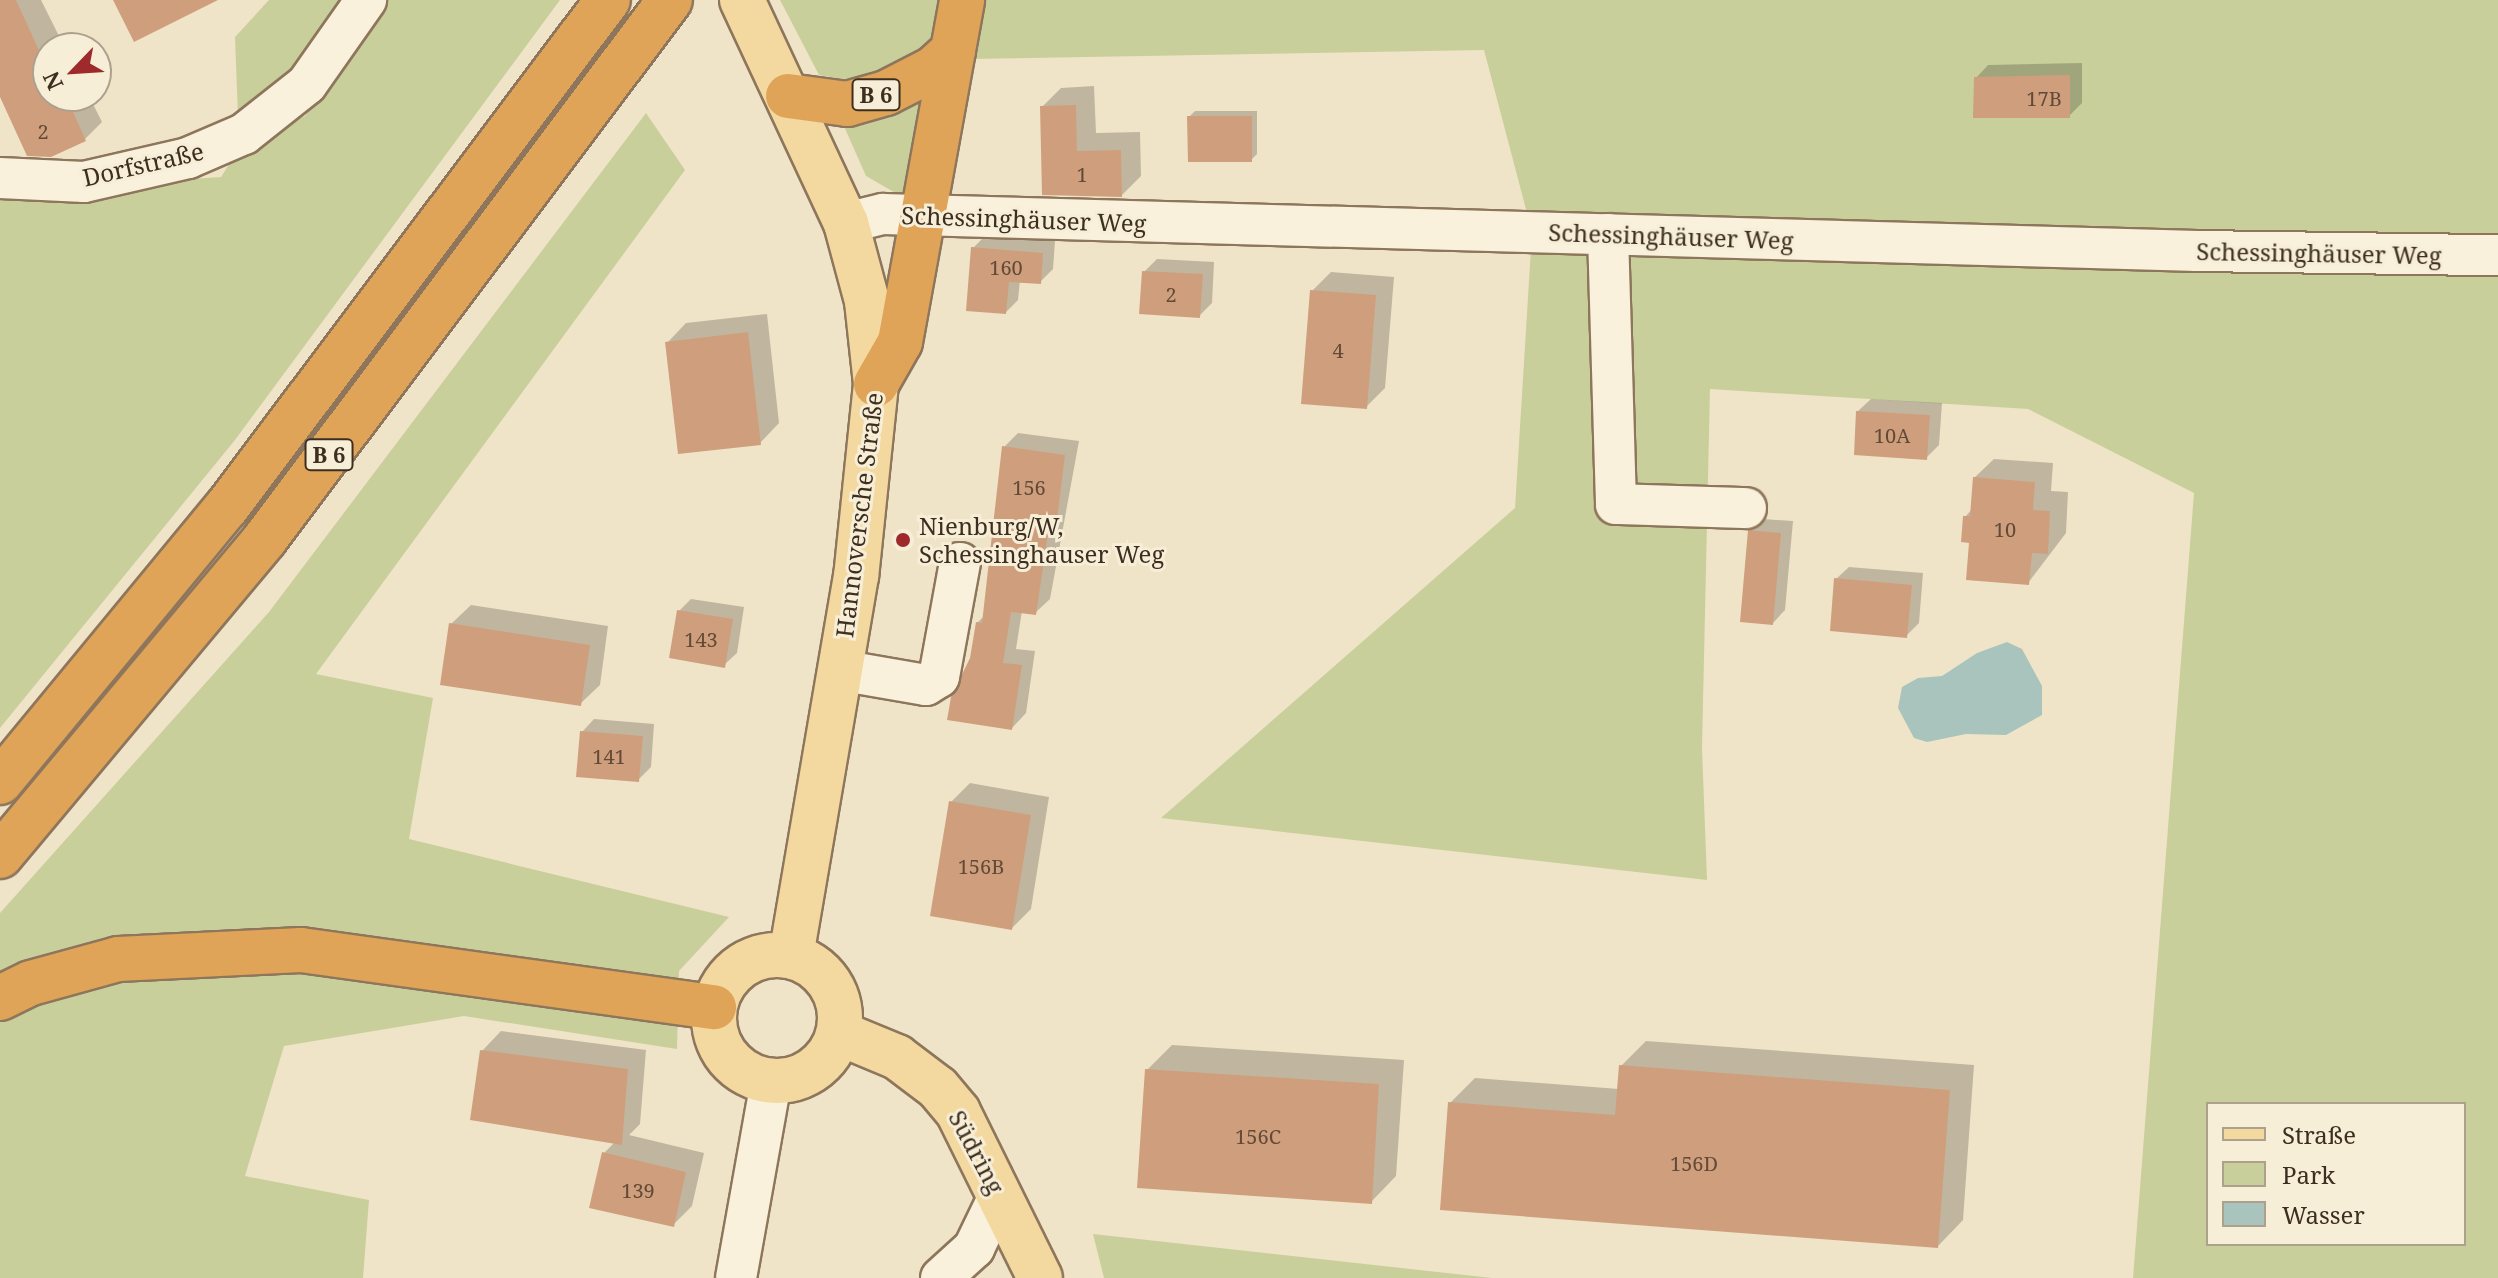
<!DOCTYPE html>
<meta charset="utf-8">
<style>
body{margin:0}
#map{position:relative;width:2498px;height:1278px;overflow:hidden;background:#f0e4c8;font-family:"Noto Serif",serif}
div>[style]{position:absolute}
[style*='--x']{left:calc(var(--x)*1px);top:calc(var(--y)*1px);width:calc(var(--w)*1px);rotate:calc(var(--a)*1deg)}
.green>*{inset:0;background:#c9cf9b}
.water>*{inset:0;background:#a9c4bc}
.shadow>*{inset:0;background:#0003}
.building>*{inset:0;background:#cf9f7d}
.roads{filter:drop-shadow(2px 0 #8d765c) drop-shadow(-2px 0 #8d765c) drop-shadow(0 2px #8d765c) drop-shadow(0 -2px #8d765c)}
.minor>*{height:40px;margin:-20px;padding:0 20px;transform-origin:20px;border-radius:20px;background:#faf1dc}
.major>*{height:44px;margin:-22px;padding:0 22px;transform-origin:22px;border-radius:22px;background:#f3d9a0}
.major>.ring{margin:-22px;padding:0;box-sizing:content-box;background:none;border:44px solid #f3d9a0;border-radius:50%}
.highway>*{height:44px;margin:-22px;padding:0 22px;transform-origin:22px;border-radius:22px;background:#e0a458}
.dots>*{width:22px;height:22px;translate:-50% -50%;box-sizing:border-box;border:4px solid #f7eed8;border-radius:50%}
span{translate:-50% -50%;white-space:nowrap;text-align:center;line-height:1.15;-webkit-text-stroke:6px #f7eed8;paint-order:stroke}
.number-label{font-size:20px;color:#624a37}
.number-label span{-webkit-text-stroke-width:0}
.shield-label span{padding:2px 6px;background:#f7eed8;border:2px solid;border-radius:6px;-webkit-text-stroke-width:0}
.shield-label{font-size:22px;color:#3d2e20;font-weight:700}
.street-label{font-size:24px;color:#3d2e20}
.poi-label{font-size:24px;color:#3d2e20}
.left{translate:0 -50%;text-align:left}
.legend{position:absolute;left:2206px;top:1102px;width:260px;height:144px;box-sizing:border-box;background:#f7eed8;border:2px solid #ada18e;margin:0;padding:10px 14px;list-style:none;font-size:24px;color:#3d2e20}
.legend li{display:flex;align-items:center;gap:16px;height:40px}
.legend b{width:40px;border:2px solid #ada18e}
.north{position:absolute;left:32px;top:32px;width:80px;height:80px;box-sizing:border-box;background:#f7eed8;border:2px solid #ada18e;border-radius:50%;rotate:245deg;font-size:22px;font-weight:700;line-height:32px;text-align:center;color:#3d2e20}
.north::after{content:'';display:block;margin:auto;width:28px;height:36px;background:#9e2a2b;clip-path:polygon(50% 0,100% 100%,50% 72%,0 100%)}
</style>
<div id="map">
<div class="green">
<i style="clip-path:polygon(269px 0,346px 0,296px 72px,238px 118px,235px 37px)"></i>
<i style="clip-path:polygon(388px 0,560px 0,235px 440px,0 728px,0 192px,221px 177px,240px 147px,305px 116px)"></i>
<i style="clip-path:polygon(evenodd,780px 0,2498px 0,2498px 1278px,2133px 1278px,2194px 493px,2028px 409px,1710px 389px,1702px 748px,1707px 880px,1161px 818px,1515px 508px,1532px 232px,1484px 50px,969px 59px,912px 53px,866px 77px,842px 79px,819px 75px,780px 0,2208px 1104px,2464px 1104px,2464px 1244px,2208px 1244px,2208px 1104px)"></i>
<i style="clip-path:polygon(930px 85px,913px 196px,899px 195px,866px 176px,839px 115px)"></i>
<i style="clip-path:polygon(646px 113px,685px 170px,316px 674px,433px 698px,409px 839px,729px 917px,679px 971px,677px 1049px,464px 1016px,284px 1046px,245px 1176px,369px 1200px,363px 1278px,0 1278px,0 913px,269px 612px)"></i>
<i style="clip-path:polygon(1093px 1234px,1492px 1278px,1104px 1278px)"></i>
</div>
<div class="water">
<i style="clip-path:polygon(2007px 642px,2022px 649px,2042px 686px,2042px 715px,2006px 735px,1966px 734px,1927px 742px,1914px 738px,1898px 708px,1902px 687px,1918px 678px,1942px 676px,1977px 653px)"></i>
</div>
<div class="shadow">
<i style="clip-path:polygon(0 0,41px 0,65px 48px,48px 48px,48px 96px,89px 96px,102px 122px,85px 139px,50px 155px,0 92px)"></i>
<i style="clip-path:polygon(2082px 63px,2082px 103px,2069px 116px,1976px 78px,1988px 65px)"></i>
<i style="clip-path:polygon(1094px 86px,1096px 133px,1140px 132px,1141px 176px,1122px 195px,1044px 194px,1042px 107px,1061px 88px)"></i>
<i style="clip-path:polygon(1195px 111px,1257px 111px,1257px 154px,1251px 160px,1189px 117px)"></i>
<i style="clip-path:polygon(986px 235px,1055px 241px,1053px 269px,1040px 282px,1020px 280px,1018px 300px,1006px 312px,973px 248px)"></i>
<i style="clip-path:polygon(1157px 259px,1214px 262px,1212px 303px,1199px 316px,1144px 272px)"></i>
<i style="clip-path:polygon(1331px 272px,1394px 277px,1385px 388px,1366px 407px,1312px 291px)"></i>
<i style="clip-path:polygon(767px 314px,779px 423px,760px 443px,667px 343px,686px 323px)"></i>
<i style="clip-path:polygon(1871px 399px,1942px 403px,1939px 445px,1926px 458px,1858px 411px)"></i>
<i style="clip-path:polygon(1018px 433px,1079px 441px,1050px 599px,1035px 613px,1022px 611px,1016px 649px,1035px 651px,1026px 713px,1012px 728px,972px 658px,977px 623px,984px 616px,1004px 447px)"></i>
<i style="clip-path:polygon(1994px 459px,2053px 463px,2051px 491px,2068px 492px,2066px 533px,2028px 583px,1971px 541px,1965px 517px,1972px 509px,1974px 478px)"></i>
<i style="clip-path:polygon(1763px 519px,1793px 521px,1785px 610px,1773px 623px,1750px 531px)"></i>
<i style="clip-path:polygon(1849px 567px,1923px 573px,1919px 623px,1906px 636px,1836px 579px)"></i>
<i style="clip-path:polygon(691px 599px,744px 607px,737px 653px,724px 665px,679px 611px)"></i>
<i style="clip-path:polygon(471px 605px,608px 626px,600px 685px,580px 704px,451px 624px)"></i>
<i style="clip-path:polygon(594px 719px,654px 724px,651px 767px,638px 780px,582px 732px)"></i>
<i style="clip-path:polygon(970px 783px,1049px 797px,1031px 909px,1012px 928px,951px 802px)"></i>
<i style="clip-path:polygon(501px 1031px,646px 1050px,640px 1124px,629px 1135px,704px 1153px,692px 1206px,673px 1225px,604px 1153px,615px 1142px,482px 1051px)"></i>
<i style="clip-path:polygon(1646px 1041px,1974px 1065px,1963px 1220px,1938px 1246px,1450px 1103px,1475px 1078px,1619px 1089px,1621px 1066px)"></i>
<i style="clip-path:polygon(1172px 1045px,1404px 1060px,1396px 1176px,1371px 1202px,1147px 1070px)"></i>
</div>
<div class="building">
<i style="clip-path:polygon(0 0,16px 0,48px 70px,48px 96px,66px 96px,86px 141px,51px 157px,27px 156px,0 97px)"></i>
<i style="clip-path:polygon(113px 0,218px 0,134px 42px)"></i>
<i style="clip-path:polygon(2070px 75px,2070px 118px,1973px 118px,1974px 77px)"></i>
<i style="clip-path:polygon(1076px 105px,1077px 151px,1121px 150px,1122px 197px,1042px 195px,1040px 106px)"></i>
<i style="clip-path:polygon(1187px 116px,1252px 116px,1252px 162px,1188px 162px)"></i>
<i style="clip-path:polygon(971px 247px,1043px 253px,1041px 284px,1009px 282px,1006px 314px,966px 311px)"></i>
<i style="clip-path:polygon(1142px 271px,1203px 274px,1200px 318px,1139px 314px)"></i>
<i style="clip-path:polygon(1310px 290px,1376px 295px,1367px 409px,1301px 404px)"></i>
<i style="clip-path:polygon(748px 332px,761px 445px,678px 454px,665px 342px)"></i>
<i style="clip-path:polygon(1856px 411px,1930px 415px,1927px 460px,1854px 455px)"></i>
<i style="clip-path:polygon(1002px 446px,1065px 455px,1056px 528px,1049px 527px,1036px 615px,1011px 612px,1003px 663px,1022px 665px,1012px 730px,947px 720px,951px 697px,970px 658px,976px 622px,982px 623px)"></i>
<i style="clip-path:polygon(1973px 477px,2035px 482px,2033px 510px,2050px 511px,2048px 554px,2032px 553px,2029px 585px,1966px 580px,1969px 543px,1961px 542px,1963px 516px,1970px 516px)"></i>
<i style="clip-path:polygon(1748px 530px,1781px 533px,1773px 625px,1740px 622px)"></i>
<i style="clip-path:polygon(1834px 578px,1912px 585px,1907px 638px,1830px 631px)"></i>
<i style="clip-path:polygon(677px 610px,733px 619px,725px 668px,669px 658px)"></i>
<i style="clip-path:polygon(449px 623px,590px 645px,581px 706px,440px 685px)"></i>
<i style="clip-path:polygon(580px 731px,643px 736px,639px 782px,576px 777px)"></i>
<i style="clip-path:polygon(949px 801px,1031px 815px,1012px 930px,930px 916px)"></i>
<i style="clip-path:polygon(480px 1050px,628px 1069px,622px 1145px,470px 1120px)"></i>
<i style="clip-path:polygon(1619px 1065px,1950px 1090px,1938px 1248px,1440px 1210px,1448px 1102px,1615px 1115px)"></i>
<i style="clip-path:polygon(1145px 1069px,1379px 1084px,1372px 1204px,1137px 1188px)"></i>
<i style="clip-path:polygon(602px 1152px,686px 1172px,674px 1227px,589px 1208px)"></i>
</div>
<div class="roads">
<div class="minor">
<i style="--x:0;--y:178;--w:84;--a:2.7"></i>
<i style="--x:84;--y:182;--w:107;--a:-13"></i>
<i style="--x:188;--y:158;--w:61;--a:-23.2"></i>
<i style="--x:244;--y:134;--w:80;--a:-38.4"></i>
<i style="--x:307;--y:84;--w:103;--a:-54.9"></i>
<i style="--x:846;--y:223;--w:38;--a:-14"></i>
<i style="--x:883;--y:214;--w:1315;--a:1.61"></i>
<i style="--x:2197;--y:251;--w:301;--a:0.8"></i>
<i style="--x:1608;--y:234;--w:270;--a:88.3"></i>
<i style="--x:1616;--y:504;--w:130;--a:1.8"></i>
<i style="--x:839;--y:670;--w:88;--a:9.8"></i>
<i style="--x:926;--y:685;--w:15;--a:-32"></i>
<i style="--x:939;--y:677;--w:116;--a:-79.6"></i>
<i style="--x:736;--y:1278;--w:199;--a:-79.9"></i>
<i style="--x:941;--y:1278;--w:45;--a:-42.3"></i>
<i style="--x:974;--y:1248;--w:60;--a:-64.3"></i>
</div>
<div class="major">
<i style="--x:742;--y:0;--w:246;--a:65"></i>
<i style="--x:846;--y:223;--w:81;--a:74.9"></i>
<i style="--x:867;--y:301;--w:83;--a:83.8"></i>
<i style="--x:876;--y:384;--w:193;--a:95.9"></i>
<i style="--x:856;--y:576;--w:386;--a:99.7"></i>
<i class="ring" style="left:714px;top:955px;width:82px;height:82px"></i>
<i style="--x:839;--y:1033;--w:63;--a:22.5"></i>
<i style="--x:897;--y:1057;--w:51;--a:37.1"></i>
<i style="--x:938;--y:1088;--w:31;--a:50"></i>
<i style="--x:958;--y:1112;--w:185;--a:63.7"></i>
</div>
<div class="highway">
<i style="--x:788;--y:96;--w:60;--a:7.7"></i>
<i style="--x:847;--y:104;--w:41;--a:-15.8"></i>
<i style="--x:886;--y:93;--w:53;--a:-27.1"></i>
<i style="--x:933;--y:69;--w:27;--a:-42"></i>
<i style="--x:876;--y:384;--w:48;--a:-60.3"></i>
<i style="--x:900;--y:342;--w:348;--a:-79.7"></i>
<i style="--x:0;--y:782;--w:357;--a:-50.5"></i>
<i style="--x:227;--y:507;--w:634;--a:-53.08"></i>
<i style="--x:0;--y:856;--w:413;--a:-50.1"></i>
<i style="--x:265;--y:539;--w:674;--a:-53.08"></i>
<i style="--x:0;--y:998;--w:34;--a:-26"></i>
<i style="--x:31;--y:983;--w:90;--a:-15.4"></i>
<i style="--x:118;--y:959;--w:183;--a:-2.8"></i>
<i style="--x:301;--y:950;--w:417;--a:7.9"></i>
</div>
</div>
<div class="dots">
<i style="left:903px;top:540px;background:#9e2a2b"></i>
</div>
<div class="number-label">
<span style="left:2044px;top:98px">17B</span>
<span style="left:43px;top:131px">2</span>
<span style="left:1082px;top:174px">1</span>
<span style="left:1006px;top:267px">160</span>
<span style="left:1171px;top:294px">2</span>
<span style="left:1338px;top:350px">4</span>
<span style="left:1892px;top:435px">10A</span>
<span style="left:1029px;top:487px">156</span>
<span style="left:2005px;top:529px">10</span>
<span style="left:701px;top:639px">143</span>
<span style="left:609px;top:756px">141</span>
<span style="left:981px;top:866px">156B</span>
<span style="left:1258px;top:1136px">156C</span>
<span style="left:1694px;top:1163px">156D</span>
<span style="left:638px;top:1190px">139</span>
</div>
<div class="shield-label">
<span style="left:876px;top:95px">B 6</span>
<span style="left:329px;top:455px">B 6</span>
</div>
<div class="street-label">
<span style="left:143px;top:164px;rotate:-13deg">Dorfstraße</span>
<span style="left:1024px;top:219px;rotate:2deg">Schessinghäuser Weg</span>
<span style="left:1671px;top:236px;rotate:2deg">Schessinghäuser Weg</span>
<span style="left:2319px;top:253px;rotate:1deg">Schessinghäuser Weg</span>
<span style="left:859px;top:515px;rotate:-83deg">Hannoversche Straße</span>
<span style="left:977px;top:1152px;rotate:62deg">Südring</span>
</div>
<div class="poi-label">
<span class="left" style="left:919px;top:540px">Nienburg/W,<br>Schessinghauser Weg</span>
</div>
<ul class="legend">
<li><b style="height:10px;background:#f3d9a0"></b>Straße</li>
<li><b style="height:22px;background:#c9cf9b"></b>Park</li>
<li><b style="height:22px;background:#a9c4bc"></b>Wasser</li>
</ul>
<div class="north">N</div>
</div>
